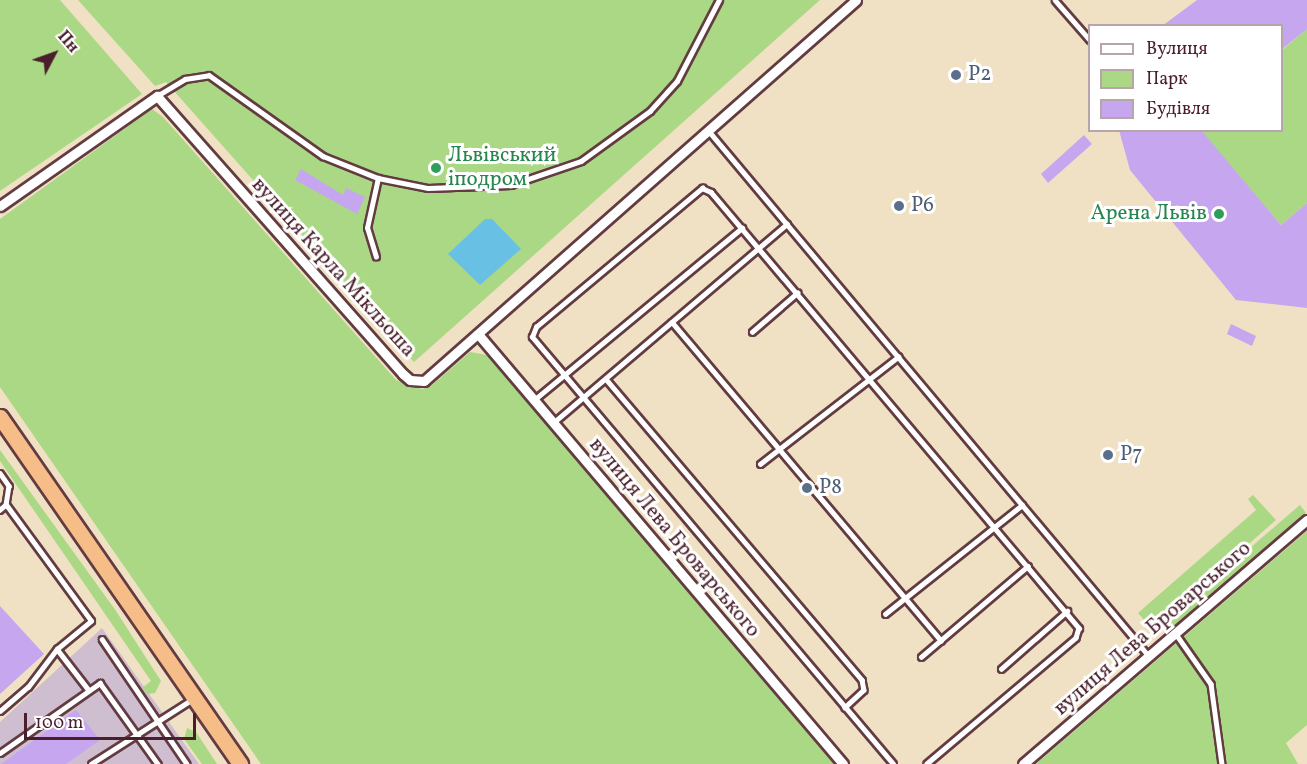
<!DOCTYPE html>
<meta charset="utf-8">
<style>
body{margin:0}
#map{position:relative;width:1307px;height:764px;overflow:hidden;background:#f1e1c4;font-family:Vollkorn,serif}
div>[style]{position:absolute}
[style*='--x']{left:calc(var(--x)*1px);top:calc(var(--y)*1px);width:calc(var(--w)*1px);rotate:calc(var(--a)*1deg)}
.industrial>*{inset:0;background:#cebed0}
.green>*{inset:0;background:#abd885}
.water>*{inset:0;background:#68c1e5}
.building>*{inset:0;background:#c6a6ef}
.roads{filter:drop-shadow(2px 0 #633c42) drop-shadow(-2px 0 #633c42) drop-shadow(0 2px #633c42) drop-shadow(0 -2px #633c42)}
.service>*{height:4.5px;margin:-2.25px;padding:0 2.25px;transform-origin:2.25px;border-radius:2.25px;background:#fff}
.minor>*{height:9px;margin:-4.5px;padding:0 4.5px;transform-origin:4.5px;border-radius:4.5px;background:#fff}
.trunk>*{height:15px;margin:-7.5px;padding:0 7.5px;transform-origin:7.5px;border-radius:7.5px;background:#f7bd88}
.dots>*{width:16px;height:16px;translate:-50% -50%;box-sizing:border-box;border:3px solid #fff;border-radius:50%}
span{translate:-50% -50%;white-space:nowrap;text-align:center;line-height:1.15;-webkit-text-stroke:6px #fff;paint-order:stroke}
.service-label{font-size:21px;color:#4e5e75}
.left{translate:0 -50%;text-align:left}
.leisure-label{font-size:21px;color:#27864d}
.right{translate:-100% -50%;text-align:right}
.street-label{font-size:21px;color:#4a1f2b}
.legend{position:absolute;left:1088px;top:24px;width:195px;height:108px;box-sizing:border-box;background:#fff;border:2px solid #b7a5aa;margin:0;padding:8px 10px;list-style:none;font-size:18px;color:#4a1f2b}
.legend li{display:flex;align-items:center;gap:12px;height:30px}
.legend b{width:30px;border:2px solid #b7a5aa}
.north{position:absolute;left:24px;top:24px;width:60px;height:60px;-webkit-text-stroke:4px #fff;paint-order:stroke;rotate:49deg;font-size:16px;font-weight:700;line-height:24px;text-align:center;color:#4a1f2b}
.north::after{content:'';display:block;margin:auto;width:21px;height:27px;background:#4a1f2b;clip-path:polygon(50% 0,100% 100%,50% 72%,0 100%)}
.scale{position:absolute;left:24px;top:713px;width:172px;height:27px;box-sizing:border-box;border:3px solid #4a1f2b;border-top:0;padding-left:8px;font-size:18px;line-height:21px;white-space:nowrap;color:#4a1f2b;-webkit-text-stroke:4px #fff;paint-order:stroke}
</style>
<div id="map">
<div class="industrial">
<i style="clip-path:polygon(102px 628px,199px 764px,0 764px,0 722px)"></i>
</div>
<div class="green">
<i style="clip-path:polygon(0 0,60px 0,142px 94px,0 191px)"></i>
<i style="clip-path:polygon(78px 0,820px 0,414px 362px,166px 82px,155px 86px)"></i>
<i style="clip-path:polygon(1307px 29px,1307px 203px,1281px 225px,1201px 131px,1282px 130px,1282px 50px)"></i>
<i style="clip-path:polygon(152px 109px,163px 117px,396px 380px,422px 389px,431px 386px,470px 352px,487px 355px,834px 764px,261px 764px,0 387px,0 219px)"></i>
<i style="clip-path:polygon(0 450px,116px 611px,161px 681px,155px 693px,148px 694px,142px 688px,151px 681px,0 461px)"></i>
<i style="clip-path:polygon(1253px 495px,1276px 520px,1152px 629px,1138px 613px,1256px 510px,1248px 499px)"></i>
<i style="clip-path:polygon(1300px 505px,1306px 513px,1170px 630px,1164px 622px)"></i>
<i style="clip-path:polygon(1307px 531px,1307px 725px,1286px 743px,1298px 764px,1036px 764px)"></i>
<i style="clip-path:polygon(187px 728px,196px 732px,217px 764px,202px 764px,184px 739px)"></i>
</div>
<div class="water">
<i style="clip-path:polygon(485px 219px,492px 219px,521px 249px,480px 285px,448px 254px)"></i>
</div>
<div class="building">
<i style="clip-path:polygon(1197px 0,1307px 0,1307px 29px,1281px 50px,1281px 26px,1162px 26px)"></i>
<i style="clip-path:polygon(1119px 130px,1201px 130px,1281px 225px,1307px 203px,1307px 308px,1236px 300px,1130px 170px)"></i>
<i style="clip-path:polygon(1084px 135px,1092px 144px,1048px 183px,1041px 174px)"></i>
<i style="clip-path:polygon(301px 169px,343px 195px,346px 188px,365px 197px,357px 214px,295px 180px)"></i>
<i style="clip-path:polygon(1231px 324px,1256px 336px,1252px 346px,1227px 334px)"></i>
<i style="clip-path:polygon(0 606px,44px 654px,0 694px)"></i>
<i style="clip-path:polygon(76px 710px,100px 740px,66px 764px,1px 764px)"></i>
</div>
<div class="roads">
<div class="service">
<i style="--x:1055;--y:0;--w:53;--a:48.8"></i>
<i style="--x:157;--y:96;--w:33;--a:-31"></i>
<i style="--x:185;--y:79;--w:24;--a:-9"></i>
<i style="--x:209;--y:75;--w:140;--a:35.4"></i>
<i style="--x:323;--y:156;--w:59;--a:21.8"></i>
<i style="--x:378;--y:178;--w:51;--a:11.3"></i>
<i style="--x:428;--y:188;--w:83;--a:-2.1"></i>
<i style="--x:511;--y:185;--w:74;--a:-18.9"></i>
<i style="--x:581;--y:161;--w:85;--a:-35.9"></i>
<i style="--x:650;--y:111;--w:40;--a:-48"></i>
<i style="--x:677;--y:81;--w:91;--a:-62.6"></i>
<i style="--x:708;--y:130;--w:685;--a:50.03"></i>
<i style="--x:376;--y:257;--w:30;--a:-107"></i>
<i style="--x:367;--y:228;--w:51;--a:-77.6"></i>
<i style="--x:672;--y:322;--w:417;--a:49.8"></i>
<i style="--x:752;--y:332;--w:60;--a:-40.9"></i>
<i style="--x:606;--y:379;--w:395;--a:49.6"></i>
<i style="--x:862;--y:680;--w:10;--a:79"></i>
<i style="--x:864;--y:690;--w:26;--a:137"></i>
<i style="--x:534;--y:400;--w:270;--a:-39.6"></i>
<i style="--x:553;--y:423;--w:307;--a:-40.4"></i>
<i style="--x:760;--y:464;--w:175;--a:-37.8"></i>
<i style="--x:0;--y:473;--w:16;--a:55"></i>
<i style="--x:9;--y:486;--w:19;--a:99"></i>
<i style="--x:6;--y:505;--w:8;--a:140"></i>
<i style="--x:885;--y:614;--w:175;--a:-38.5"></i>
<i style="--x:1176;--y:634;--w:61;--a:55"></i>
<i style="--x:1211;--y:684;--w:81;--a:82.2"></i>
<i style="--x:102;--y:639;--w:151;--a:55.8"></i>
<i style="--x:57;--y:649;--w:51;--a:52.2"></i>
<i style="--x:921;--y:657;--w:140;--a:-40.4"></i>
<i style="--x:1001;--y:669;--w:88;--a:-41.3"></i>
<i style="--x:0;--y:711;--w:37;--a:-41"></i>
<i style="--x:28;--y:687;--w:48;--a:-52.7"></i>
<i style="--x:57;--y:649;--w:44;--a:-39.5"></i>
<i style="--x:91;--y:621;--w:144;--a:-126.2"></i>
<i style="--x:0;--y:753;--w:122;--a:-35"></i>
<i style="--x:100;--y:683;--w:100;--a:54.4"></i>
<i style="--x:91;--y:764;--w:119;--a:-32.6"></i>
<i style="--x:893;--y:764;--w:559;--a:-130.21"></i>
<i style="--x:532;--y:337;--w:11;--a:-68"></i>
<i style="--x:536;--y:327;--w:217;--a:-39.9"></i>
<i style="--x:702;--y:188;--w:10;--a:24"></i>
<i style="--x:711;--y:192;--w:571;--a:49.83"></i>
<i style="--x:1079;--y:628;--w:10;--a:107"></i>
<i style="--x:1076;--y:638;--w:195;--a:139.8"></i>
</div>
<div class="minor">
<i style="--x:0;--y:206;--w:192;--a:-35"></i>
<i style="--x:157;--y:96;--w:371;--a:48.5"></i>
<i style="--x:403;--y:374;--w:9;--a:41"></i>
<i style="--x:410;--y:380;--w:14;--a:4"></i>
<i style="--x:424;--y:381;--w:576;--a:-41.41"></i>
<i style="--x:478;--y:334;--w:564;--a:49.67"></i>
<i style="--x:1023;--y:764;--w:374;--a:-40.7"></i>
</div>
<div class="trunk">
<i style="--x:0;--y:417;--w:422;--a:55.3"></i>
</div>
</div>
<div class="dots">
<i style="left:956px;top:75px;background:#5c6f8a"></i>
<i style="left:436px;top:168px;background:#2e9e5b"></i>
<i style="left:899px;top:206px;background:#5c6f8a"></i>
<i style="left:1219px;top:214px;background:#2e9e5b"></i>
<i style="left:1108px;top:455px;background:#5c6f8a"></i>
<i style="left:807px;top:488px;background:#5c6f8a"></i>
</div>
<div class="service-label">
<span class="left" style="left:968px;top:75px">P2</span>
<span class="left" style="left:911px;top:206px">P6</span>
<span class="left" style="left:1120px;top:455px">P7</span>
<span class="left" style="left:819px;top:488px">P8</span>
</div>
<div class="leisure-label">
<span class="left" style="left:448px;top:168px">Львівський<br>іподром</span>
<span class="right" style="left:1207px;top:214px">Арена Львів</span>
</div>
<div class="street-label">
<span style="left:333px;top:268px;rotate:48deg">вулиця Карла Мікльоша</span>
<span style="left:674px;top:538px;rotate:50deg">вулиця Лева Броварського</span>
<span style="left:1153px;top:629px;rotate:-41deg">вулиця Лева Броварського</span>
</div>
<ul class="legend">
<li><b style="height:8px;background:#fff"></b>Вулиця</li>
<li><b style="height:16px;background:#abd885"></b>Парк</li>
<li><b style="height:16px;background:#c6a6ef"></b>Будівля</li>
</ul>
<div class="north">Пн</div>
<div class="scale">100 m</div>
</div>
